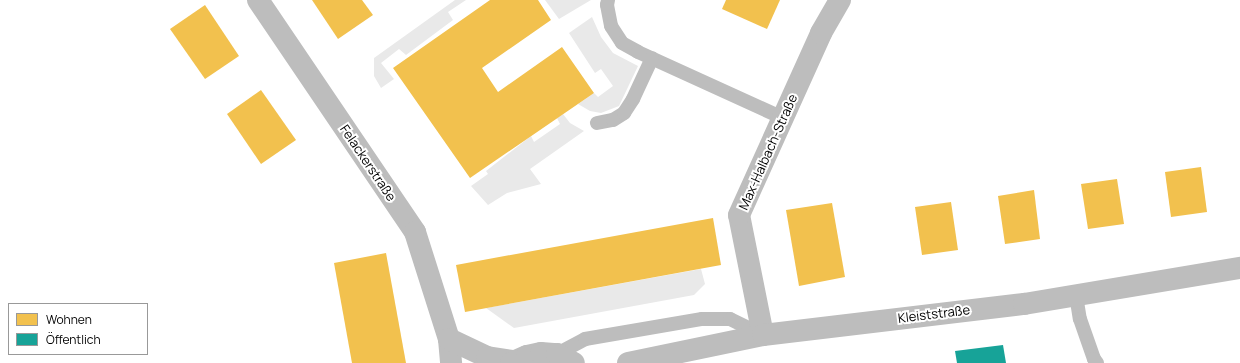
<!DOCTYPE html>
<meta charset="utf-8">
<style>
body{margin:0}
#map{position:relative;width:1240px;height:363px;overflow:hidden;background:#fff;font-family:Manrope,sans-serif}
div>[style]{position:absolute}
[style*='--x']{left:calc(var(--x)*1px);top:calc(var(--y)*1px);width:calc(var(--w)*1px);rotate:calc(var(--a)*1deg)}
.green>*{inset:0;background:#e9e9e9}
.homes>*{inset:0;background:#f2c14e}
.public>*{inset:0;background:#17a398}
.service>*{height:14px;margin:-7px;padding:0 7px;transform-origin:7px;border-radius:7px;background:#bdbdbd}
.minor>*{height:22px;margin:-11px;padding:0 11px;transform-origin:11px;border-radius:11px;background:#bdbdbd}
span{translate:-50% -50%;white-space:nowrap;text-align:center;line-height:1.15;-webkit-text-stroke:4px #fff;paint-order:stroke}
.street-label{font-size:13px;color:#000}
.legend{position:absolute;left:8px;top:303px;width:140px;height:52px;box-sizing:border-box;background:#fff;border:1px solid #999;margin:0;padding:5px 7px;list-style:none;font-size:12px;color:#000}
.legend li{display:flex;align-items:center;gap:8px;height:20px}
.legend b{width:20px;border:1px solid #999}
</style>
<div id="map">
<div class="green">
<i style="clip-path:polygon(455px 0,466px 0,448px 12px,453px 20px,406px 55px,399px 49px,381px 63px,394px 79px,381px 88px,374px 76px,374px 58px)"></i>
<i style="clip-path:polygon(545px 0,591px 0,559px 19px)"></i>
<i style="clip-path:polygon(592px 17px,601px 37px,613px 53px,638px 66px,619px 106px,601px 113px,590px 111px,578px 104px,594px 93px,598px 97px,613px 86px,601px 69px,595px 73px,569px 33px)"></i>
<i style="clip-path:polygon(563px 114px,570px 123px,584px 131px,530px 169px,541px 184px,507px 193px,488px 205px,471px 186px,488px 174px,486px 171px,531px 136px,534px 142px,560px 124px,557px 118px)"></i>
<i style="clip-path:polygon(701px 269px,705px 284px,694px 295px,514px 328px,486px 308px)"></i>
</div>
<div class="homes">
<i style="clip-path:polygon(312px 0,362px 0,373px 15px,338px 39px)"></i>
<i style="clip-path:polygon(490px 0,538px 0,551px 20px,482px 68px,498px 92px,562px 47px,594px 93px,470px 178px,393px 68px)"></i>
<i style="clip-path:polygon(726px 0,780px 0,767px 29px,722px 9px)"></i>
<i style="clip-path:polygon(205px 5px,239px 56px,205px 79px,170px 29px)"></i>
<i style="clip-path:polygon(261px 90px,296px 140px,261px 164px,227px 114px)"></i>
<i style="clip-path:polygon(1201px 167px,1207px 212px,1171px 217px,1165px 172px)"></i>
<i style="clip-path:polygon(1117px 179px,1124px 224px,1088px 229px,1081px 184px)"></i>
<i style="clip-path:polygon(1034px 190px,1040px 239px,1005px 244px,998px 196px)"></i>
<i style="clip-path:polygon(951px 202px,958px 250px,922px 255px,915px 207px)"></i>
<i style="clip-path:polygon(832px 203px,845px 277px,799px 286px,786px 210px)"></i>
<i style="clip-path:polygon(713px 218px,721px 265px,465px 312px,456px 265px)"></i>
<i style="clip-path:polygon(386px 253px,406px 363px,352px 363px,334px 263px)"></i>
</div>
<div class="public">
<i style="clip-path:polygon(1003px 345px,1006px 363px,957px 363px,955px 351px)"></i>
</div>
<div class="service">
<i style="--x:608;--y:0;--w:5;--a:101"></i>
<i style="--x:607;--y:5;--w:21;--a:79"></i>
<i style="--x:611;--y:26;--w:20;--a:57"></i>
<i style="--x:622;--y:43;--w:18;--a:29"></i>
<i style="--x:638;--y:52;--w:159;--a:24.5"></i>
<i style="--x:597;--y:123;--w:16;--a:-11"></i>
<i style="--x:613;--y:120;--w:13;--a:-32"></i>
<i style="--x:624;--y:113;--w:17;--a:-57"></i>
<i style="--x:633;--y:99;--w:45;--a:-65.1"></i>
<i style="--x:1076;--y:295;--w:24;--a:81"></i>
<i style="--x:1080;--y:319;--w:42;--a:70.7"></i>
<i style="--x:1094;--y:359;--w:5;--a:53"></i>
<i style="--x:557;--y:354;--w:32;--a:-28"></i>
<i style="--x:585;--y:339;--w:119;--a:-9.7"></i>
<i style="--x:702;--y:319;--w:28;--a:0"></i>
<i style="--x:730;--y:319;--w:37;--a:26"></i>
</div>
<div class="minor">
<i style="--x:258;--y:0;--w:280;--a:55.9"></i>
<i style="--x:415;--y:232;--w:112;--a:72.4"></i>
<i style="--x:449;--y:339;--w:24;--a:85"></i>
<i style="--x:763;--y:335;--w:122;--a:-101.3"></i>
<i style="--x:739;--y:215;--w:200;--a:-65.7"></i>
<i style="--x:821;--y:33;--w:38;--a:-60"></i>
<i style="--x:449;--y:339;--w:42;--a:25.3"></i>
<i style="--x:487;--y:357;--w:25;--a:9"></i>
<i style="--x:511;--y:363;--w:17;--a:-24"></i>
<i style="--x:527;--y:356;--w:14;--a:-12"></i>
<i style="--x:541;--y:353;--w:16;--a:4"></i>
<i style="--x:557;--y:354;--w:19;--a:28"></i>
<i style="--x:628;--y:363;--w:138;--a:-11.7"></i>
<i style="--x:763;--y:335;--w:263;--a:-6.8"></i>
<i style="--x:1024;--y:304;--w:219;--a:-9.5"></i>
</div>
<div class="street-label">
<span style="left:768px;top:152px;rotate:-66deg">Max-Halbach-Straße</span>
<span style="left:368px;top:163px;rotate:56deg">Felackerstraße</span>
<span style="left:934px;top:314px;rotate:-7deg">Kleiststraße</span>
</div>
<ul class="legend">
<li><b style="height:11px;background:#f2c14e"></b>Wohnen</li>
<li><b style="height:11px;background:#17a398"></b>Öffentlich</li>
</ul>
</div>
